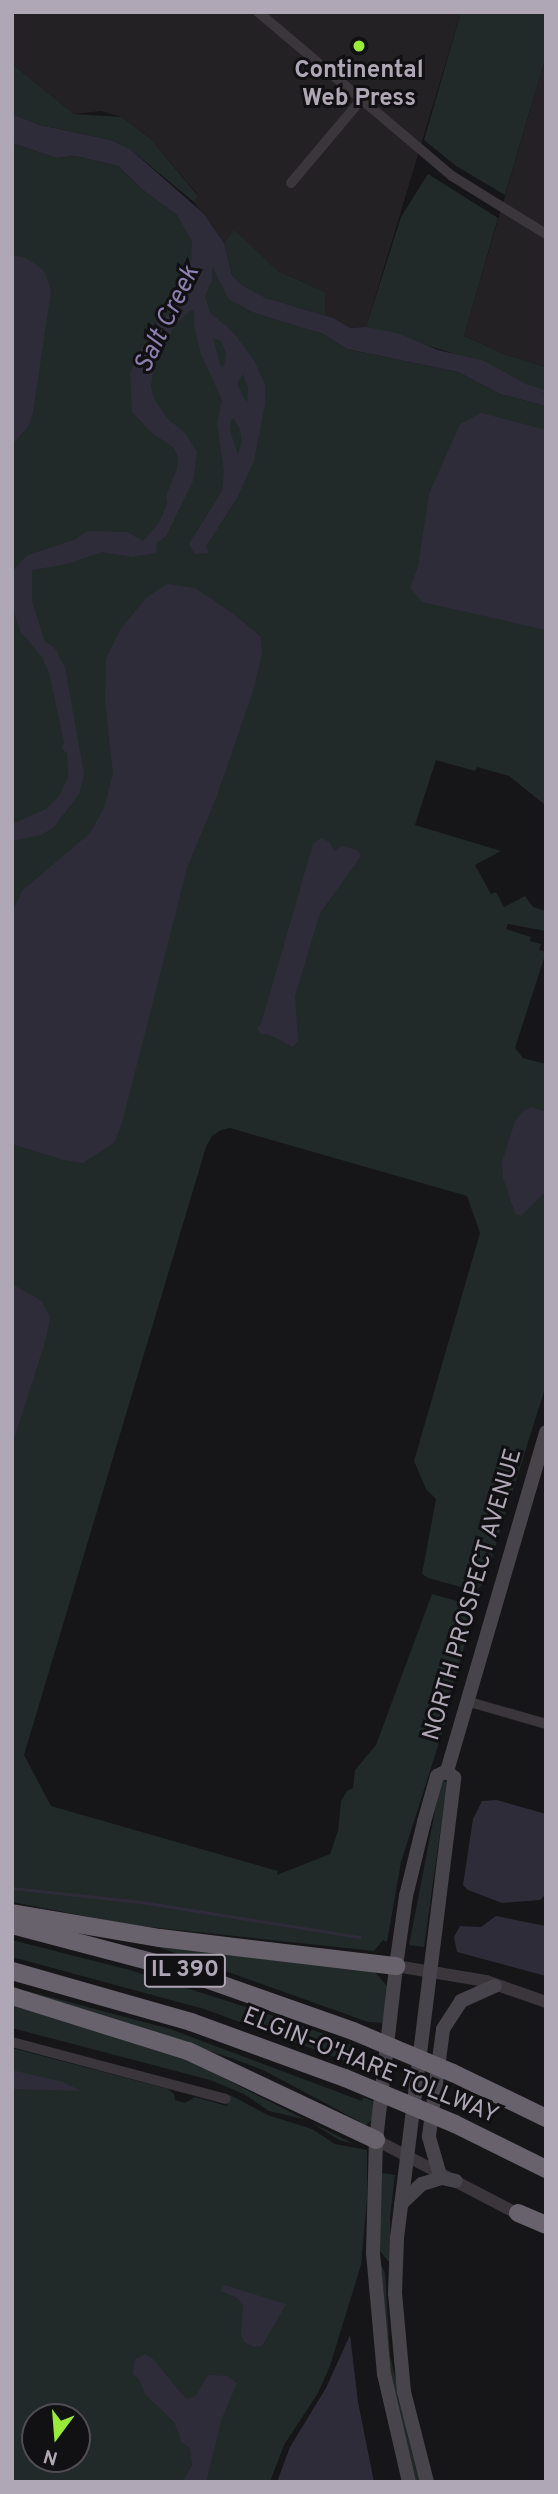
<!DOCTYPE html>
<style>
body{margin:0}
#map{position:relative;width:558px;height:2494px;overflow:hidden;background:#161517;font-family:Overpass,sans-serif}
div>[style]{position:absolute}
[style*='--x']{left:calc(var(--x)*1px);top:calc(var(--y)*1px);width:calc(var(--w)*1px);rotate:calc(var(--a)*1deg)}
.built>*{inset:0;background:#232124}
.green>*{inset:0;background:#212a28}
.water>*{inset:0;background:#2f2c3a}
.stream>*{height:2.5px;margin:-1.25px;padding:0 1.25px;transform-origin:1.25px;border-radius:1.25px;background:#2f2c3a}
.minor>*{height:10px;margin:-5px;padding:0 5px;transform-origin:5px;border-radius:5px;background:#3a363c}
.tertiary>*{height:12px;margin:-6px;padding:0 6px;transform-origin:6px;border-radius:6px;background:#3a363c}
.secondary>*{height:14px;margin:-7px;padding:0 7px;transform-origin:7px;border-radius:7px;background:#48444c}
.motorway>*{height:18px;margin:-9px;padding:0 9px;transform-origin:9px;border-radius:9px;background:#68626c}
.motorway-bridge>*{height:18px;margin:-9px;padding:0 9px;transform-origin:9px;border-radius:9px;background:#68626c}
.dots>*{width:19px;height:19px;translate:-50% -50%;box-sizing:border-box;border:4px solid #111012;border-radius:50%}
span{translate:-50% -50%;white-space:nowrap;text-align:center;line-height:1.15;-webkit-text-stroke:6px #111012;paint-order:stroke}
.shield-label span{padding:2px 5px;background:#111012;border:2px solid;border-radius:5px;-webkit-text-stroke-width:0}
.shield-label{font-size:23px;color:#afa7b6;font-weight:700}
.poi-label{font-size:24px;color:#afa7b6;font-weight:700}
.street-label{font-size:24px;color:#afa7b6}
.water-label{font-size:26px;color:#8d7fb0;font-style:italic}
.frame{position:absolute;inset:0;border:14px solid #afa7b6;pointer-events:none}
.north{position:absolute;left:21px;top:2403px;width:70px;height:70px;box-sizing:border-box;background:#111012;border:2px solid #504c54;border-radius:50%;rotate:196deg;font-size:19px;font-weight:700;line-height:28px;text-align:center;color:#afa7b6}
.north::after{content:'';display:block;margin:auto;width:24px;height:32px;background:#98eb38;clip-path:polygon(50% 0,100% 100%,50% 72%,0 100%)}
</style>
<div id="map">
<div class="built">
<i style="clip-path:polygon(12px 12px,461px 12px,366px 327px,350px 328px,326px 316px,325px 292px,278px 271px,234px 231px,224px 243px,194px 202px,198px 195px,150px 138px,122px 117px,101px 111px,74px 114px,12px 64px)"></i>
<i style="clip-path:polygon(546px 56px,546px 367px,506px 355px,464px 336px)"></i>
</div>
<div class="green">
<i style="clip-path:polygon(461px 12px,546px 12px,546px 56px,505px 195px,456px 166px,424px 140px)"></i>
<i style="clip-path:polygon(12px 64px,74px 114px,122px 117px,150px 138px,198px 196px,194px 202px,130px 149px,111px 140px,40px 125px,12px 114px)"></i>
<i style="clip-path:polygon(12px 143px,57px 158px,75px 156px,118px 166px,144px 191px,177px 215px,213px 265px,229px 300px,254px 313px,323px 334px,347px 349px,458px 372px,500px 394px,546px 406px,546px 801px,544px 804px,509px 776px,477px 767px,475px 771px,436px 760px,415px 825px,501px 851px,475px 865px,491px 894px,496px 892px,504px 907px,525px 896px,533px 907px,546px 911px,546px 931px,508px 924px,506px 929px,531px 937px,530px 941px,541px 944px,539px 950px,546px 952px,515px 1048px,523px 1058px,546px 1064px,546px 1385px,484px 1583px,476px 1591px,428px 1578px,422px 1574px,436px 1499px,426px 1489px,414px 1461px,480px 1233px,467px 1196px,230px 1128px,221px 1130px,212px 1136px,206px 1147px,24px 1755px,51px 1806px,278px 1871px,277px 1875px,330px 1854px,338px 1831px,341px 1801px,347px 1791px,353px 1788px,355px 1770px,376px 1745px,432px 1594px,471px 1605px,475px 1610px,446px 1710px,445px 1724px,401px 1862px,387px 1942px,383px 1940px,374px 1951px,131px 1925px,12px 1902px)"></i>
<i style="clip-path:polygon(428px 174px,498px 218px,464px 336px,506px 355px,546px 367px,546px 395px,452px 353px,366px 327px,401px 217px)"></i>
<i style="clip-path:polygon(234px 230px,278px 271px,325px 292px,326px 316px,266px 298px,242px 285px,232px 275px,224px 243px)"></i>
<i style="clip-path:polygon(441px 1780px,447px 1782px,424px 1947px,409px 1945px)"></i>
<i style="clip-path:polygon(12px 1940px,130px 1970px,280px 2018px,354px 2045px,351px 2063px,204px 2009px,12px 1957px)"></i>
<i style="clip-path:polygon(144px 1942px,375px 1972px,387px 1986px,384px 2023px,368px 2022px)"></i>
<i style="clip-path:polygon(20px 1989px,170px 2029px,362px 2101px,363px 2097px,374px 2102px,372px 2120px,366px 2125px,265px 2071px,234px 2059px)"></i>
<i style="clip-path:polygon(12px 2002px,182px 2057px,354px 2144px,339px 2140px,307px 2120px,269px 2111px,244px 2094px,210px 2080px,12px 2028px)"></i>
<i style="clip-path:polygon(evenodd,12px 2048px,168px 2089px,174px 2094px,175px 2100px,185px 2103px,195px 2097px,227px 2106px,230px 2095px,268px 2115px,312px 2129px,335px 2144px,367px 2150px,367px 2199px,361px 2265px,330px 2366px,318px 2393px,284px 2445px,270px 2482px,12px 2482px,12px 2048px,35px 2417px,77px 2417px,77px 2459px,35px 2459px,35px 2417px)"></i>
<i style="clip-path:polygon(382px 2173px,395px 2175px,390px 2217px,391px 2261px,388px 2261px,379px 2250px)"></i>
<i style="clip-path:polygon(380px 2262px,385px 2273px,390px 2356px,421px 2482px,415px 2482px,392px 2384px)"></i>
</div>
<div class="water">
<i style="clip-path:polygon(evenodd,12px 114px,40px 125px,111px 140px,130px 149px,203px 213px,224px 243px,232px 275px,242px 285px,266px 298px,333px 318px,350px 328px,366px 327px,397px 333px,438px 350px,484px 361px,546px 395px,546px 406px,500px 394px,458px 372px,347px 349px,323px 334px,254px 313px,229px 300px,212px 266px,212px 280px,205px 296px,210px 313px,232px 331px,254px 360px,265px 385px,265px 404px,254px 461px,237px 498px,206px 546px,209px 553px,195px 554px,189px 544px,222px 491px,224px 470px,217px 424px,222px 400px,201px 354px,194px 326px,194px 311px,191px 310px,175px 325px,154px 363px,151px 386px,153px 397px,167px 418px,185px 433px,197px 452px,193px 481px,166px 536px,157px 543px,156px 553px,132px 557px,102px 552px,67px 564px,32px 570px,32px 602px,45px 642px,54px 647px,65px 668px,84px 774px,79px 794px,53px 828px,41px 835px,12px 841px,12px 824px,46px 809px,60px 795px,68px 777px,67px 754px,62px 748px,64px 742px,49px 673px,42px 657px,20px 631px,12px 606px,12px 572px,26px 556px,76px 539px,87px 531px,127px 532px,143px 541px,159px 523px,167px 504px,166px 496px,177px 469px,178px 456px,173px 447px,152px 433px,132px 412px,130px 373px,153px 326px,169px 314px,182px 292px,191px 259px,192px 241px,177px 215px,144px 191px,118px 166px,75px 156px,57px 158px,12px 143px,12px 114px,213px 338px,221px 341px,226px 353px,224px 367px,220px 365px,213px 338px,12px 114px,243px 374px,248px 388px,247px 404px,237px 384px,243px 374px,12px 114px,234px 419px,240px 429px,242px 441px,238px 455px,230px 431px,231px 420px,234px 419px)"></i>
<i style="clip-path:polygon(12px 255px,26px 258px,38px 266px,45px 273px,51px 291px,33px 412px,29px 425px,12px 445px)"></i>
<i style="clip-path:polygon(481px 413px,546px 430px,546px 630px,422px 602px,410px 588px,418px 567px,429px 494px,460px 424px)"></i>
<i style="clip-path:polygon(167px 584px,195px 588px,232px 613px,261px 637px,262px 653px,253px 691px,216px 798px,187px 868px,122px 1123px,114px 1143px,83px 1163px,64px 1160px,12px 1144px,12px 912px,22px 891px,90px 833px,104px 808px,113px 773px,105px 701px,106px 659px,120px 630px,146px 598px)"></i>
<i style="clip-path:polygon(321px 838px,329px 842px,335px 851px,342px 846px,357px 850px,361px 856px,320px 913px,295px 996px,298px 1041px,293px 1047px,268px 1034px,260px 1034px,257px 1027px,261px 1024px,313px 844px)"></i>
<i style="clip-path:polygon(532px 1107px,546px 1112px,546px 1191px,521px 1216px,515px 1213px,503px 1178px,502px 1162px,515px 1121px,523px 1111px)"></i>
<i style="clip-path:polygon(12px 1284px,42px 1301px,50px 1317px,46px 1339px,12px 1445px)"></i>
<i style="clip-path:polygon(497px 1800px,546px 1814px,546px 1894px,540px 1900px,502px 1903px,468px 1890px,463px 1885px,473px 1819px,482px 1801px)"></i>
<i style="clip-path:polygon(496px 1916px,546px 1926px,546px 1976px,457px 1952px,454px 1937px,460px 1926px,481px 1927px)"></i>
<i style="clip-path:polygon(12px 2070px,63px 2082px,81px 2091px,12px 2089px)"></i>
<i style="clip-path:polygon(224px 2285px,286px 2304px,262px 2346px,254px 2347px,244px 2342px,241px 2334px,243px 2306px,237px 2298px,221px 2291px)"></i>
<i style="clip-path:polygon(350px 2335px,358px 2402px,374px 2482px,277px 2482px,290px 2447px,326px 2388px)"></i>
<i style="clip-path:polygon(145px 2354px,152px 2358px,186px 2399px,196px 2396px,208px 2375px,227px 2376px,237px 2383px,222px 2418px,206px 2482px,183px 2482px,192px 2465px,190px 2448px,182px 2442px,174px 2422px,145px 2394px,139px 2379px,133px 2374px,135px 2359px)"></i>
</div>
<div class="stream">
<i style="--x:529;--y:386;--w:18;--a:19"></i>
<i style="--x:12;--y:1888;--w:130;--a:6.2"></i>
<i style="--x:141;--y:1902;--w:221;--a:9.1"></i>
</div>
<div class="minor">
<i style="--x:258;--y:12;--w:254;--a:40.2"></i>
<i style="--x:452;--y:176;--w:110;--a:31.7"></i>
<i style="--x:291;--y:183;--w:109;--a:-49.9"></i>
<i style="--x:466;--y:1701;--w:83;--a:16"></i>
<i style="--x:12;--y:2042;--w:221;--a:14.9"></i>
</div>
<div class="tertiary">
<i style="--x:396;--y:1966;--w:91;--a:9.5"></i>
<i style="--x:486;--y:1981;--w:64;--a:19.3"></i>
<i style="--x:376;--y:2140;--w:167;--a:27.5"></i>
</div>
<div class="secondary">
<i style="--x:439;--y:2172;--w:37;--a:-106"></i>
<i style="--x:429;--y:2136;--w:108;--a:-82.5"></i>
<i style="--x:443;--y:2029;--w:33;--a:-57"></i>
<i style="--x:461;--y:2001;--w:37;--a:-24"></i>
<i style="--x:401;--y:2204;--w:29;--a:-44"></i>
<i style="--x:422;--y:2184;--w:21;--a:-17"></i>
<i style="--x:442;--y:2178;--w:14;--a:12"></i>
<i style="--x:409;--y:2482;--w:111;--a:-103"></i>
<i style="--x:384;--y:2374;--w:121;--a:-95.2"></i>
<i style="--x:373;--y:2253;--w:113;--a:-88.5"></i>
<i style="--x:376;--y:2140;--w:175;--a:-83.4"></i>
<i style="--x:396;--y:1966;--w:71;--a:-81.9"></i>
<i style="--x:406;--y:1896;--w:76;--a:-76.3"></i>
<i style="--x:424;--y:1822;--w:48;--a:-74.2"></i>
<i style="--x:437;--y:1776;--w:11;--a:-27"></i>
<i style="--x:447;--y:1771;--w:353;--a:-73.7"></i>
<i style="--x:427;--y:2482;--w:93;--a:-104.3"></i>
<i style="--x:404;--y:2392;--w:99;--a:-95.2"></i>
<i style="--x:395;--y:2293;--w:55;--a:-87.9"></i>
<i style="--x:397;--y:2238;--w:464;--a:-82.9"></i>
<i style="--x:454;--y:1778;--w:10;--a:-135"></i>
</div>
<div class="motorway">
<i style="--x:12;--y:1913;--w:150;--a:9.6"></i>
<i style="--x:160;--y:1938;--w:238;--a:6.8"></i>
<i style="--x:12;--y:1925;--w:169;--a:14.8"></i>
<i style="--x:175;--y:1968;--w:189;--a:19.5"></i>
<i style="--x:12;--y:1971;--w:186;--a:15.9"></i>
<i style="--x:191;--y:2022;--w:164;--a:20"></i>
<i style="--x:12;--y:1996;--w:184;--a:17.4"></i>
<i style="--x:188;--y:2051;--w:208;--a:25.3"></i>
<i style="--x:453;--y:2073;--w:103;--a:25.8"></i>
<i style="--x:455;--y:2124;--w:102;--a:26.3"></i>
<i style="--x:518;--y:2213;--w:30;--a:23"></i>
</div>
<div class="motorway-bridge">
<i style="--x:353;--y:2031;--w:108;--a:22.8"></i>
<i style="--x:345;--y:2078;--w:119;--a:22.7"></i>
</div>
<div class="dots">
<i style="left:359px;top:46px;background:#98eb38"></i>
</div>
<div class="shield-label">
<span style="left:185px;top:1971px">IL 390</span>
</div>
<div class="poi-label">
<span style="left:359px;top:86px">Continental<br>Web Press</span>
</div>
<div class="street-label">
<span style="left:474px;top:1595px;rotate:-74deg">NORTH PROSPECT AVENUE</span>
<span style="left:370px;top:2067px;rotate:22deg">ELGIN-O'HARE TOLLWAY</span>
</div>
<div class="water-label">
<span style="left:168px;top:320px;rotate:-64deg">Salt Creek</span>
</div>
<div class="frame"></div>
<div class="north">N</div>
</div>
